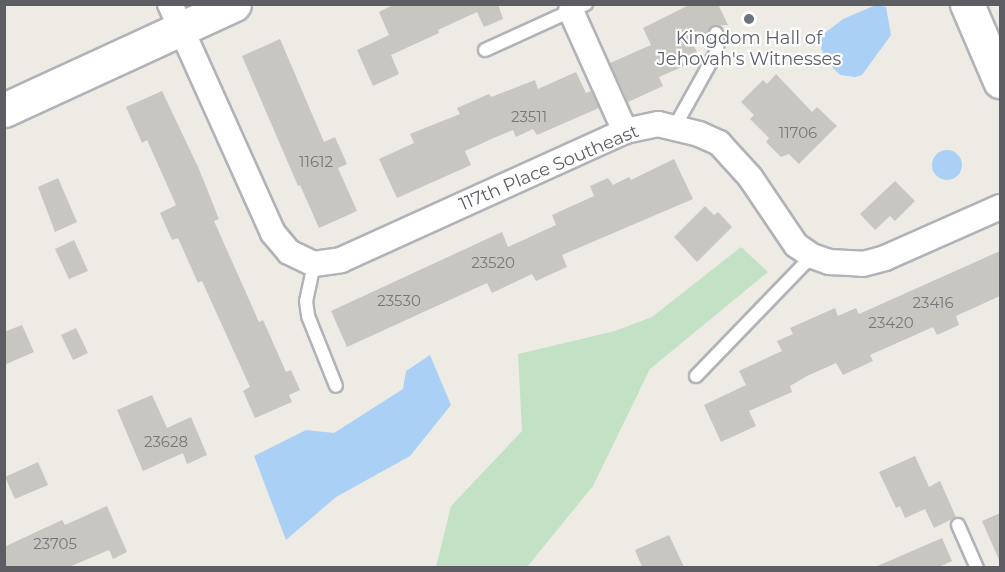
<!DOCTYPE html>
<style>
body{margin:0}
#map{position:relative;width:1005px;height:572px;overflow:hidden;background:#edebe4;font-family:Montserrat,sans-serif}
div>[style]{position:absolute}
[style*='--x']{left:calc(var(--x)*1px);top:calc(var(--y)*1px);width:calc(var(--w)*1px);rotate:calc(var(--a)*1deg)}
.green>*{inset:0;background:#c3e2c5}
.water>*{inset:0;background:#aad0f6}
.round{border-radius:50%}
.building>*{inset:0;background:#c8c6c0}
.roads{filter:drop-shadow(2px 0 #b1b3b8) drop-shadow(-2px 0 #b1b3b8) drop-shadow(0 2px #b1b3b8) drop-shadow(0 -2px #b1b3b8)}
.lane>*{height:12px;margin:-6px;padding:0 6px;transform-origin:6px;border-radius:6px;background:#fff}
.street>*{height:24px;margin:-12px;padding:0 12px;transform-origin:12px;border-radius:12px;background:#fff}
.secondary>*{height:33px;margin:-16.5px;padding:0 16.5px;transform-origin:16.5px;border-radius:16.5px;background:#fff}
.dots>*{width:16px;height:16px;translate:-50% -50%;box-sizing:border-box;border:3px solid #fff;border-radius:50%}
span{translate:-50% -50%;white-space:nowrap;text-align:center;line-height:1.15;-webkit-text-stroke:4.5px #fff;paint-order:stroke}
.number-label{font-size:15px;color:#77787a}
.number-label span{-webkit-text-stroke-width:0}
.worship-label{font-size:18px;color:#5b616d}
.street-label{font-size:18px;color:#5c5e63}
.frame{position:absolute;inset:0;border:6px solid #5c5e63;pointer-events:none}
</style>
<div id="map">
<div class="green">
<i style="clip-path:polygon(741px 247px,768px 272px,650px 369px,593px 486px,527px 567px,436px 567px,451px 506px,522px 431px,518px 354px,615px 331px,652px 317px)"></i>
</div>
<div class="water">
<i style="clip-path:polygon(876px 5px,886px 7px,891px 35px,862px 75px,855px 77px,840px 75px,833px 68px,821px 49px,821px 36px,843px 19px)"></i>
<i class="round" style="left:932px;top:150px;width:30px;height:30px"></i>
<i style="clip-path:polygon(430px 355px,451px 405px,410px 456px,336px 497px,286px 540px,254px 456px,306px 430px,334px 433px,403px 389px,406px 371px)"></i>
</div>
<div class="building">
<i style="clip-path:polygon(395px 4px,498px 4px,503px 19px,484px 27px,477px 12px,438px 30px,439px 33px,391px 55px,399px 74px,373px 86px,357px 50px,389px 35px,379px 12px)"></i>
<i style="clip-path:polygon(691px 4px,718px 4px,728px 25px,711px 26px,708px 34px,692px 42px,697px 52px,681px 59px,684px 66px,659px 77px,663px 86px,628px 102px,610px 63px,651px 45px,643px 28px)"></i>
<i style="clip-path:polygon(280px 39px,324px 142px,335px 137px,347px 164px,338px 168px,357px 211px,319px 228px,300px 185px,298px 186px,242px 56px)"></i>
<i style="clip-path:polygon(576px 72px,586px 93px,591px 91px,599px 108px,537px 135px,533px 129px,516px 137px,513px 130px,496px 137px,465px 151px,471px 165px,397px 198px,379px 159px,414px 143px,410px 134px,460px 114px,457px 108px,489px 94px,491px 97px,535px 80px,538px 89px)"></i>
<i style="clip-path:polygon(776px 74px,812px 112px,817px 107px,837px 126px,799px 164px,789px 154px,781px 157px,766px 142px,769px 138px,750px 119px,754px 115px,741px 102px,763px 80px,767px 84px)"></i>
<i style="clip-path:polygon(162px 91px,199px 169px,219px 219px,214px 221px,259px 322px,263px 320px,286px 372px,291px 370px,300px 390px,289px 395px,292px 402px,255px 418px,243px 391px,250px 387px,202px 281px,198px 283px,178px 238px,172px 240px,160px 213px,176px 205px,147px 140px,142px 143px,126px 107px)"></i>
<i style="clip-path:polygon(674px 159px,693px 199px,562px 255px,567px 267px,536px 281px,532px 274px,492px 293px,487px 283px,347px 347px,331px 311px,502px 232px,508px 247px,556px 225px,552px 215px,594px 196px,590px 186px,608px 178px,613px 185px,629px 177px,631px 180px)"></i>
<i style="clip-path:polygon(58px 178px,77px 222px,55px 232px,38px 187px)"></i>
<i style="clip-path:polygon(895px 181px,915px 201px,895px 221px,890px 216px,875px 230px,860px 214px)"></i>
<i style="clip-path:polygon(705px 206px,714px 215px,718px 212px,732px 227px,697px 262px,674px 237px)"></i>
<i style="clip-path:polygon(74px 240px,88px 271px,69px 279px,55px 249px)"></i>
<i style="clip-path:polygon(1000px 251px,1000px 296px,956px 316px,959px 325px,937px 335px,933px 327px,870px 355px,873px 361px,843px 375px,836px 363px,807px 376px,790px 386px,792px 392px,749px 411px,756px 426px,721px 442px,704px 405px,746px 385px,739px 371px,782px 351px,777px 341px,793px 334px,790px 328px,835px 308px,838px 316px,856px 308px,859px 314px)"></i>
<i style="clip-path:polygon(22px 325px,34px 352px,4px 365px,4px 332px)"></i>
<i style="clip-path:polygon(76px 328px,88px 353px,73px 360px,61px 335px)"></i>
<i style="clip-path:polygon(152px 395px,167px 428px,191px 417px,207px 455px,187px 464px,183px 453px,143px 471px,117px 410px)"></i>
<i style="clip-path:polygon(915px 456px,929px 487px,940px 481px,956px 517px,934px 528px,925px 509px,905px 518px,900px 506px,896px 508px,879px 472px)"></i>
<i style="clip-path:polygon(38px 462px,48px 485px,15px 499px,5px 477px)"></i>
<i style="clip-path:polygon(107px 506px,127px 552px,113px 559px,109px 550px,69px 567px,4px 567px,4px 547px,62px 520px,65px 525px)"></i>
<i style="clip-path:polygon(1000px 513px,1000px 562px,982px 521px)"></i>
<i style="clip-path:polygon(669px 535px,684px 567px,642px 567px,635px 550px)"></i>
<i style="clip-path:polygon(942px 538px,952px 561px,939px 567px,875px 567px)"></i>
</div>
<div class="roads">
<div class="lane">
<i style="--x:485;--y:50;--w:111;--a:-24.5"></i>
<i style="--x:674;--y:128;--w:86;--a:-60.8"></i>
<i style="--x:716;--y:53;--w:10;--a:-79"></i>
<i style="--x:718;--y:43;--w:10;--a:-101"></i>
<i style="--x:314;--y:264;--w:38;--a:102"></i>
<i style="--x:306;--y:301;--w:15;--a:82"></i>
<i style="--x:308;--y:316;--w:75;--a:68.2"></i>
<i style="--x:696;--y:376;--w:167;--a:-46"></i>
<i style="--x:958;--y:525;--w:47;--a:66.2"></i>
</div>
<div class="street">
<i style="--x:170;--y:4;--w:251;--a:65.8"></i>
<i style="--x:273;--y:233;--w:25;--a:50"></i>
<i style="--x:289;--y:252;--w:28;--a:26"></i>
<i style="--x:314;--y:264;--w:27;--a:-8"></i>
<i style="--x:341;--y:260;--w:312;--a:-24.4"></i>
<i style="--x:625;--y:131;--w:34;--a:-12"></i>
<i style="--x:658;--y:124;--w:42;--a:13.7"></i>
<i style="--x:699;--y:134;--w:22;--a:24"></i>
<i style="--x:719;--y:143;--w:46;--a:47.6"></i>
<i style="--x:750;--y:177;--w:82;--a:55.9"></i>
<i style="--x:796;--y:245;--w:19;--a:35"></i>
<i style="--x:812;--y:256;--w:18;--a:19"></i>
<i style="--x:829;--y:262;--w:34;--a:3"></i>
<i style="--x:863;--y:264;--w:23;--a:-15"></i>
<i style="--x:885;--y:258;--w:126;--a:-23.9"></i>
<i style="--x:571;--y:11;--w:132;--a:65.8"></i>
</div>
<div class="secondary">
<i style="--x:967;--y:4;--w:84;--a:66.8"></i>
<i style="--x:4;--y:110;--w:253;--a:-24.7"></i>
</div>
</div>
<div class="dots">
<i style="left:749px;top:19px;background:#6b7280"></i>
</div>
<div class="number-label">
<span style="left:529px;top:117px">23511</span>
<span style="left:798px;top:133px">11706</span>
<span style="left:316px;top:162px">11612</span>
<span style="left:493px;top:263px">23520</span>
<span style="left:399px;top:301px">23530</span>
<span style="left:933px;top:303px">23416</span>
<span style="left:891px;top:323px">23420</span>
<span style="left:166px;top:442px">23628</span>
<span style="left:55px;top:544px">23705</span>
</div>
<div class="worship-label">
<span style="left:749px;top:49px">Kingdom Hall of<br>Jehovah's Witnesses</span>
</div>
<div class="street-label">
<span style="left:549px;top:168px;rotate:-23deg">117th Place Southeast</span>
</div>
<div class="frame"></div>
</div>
